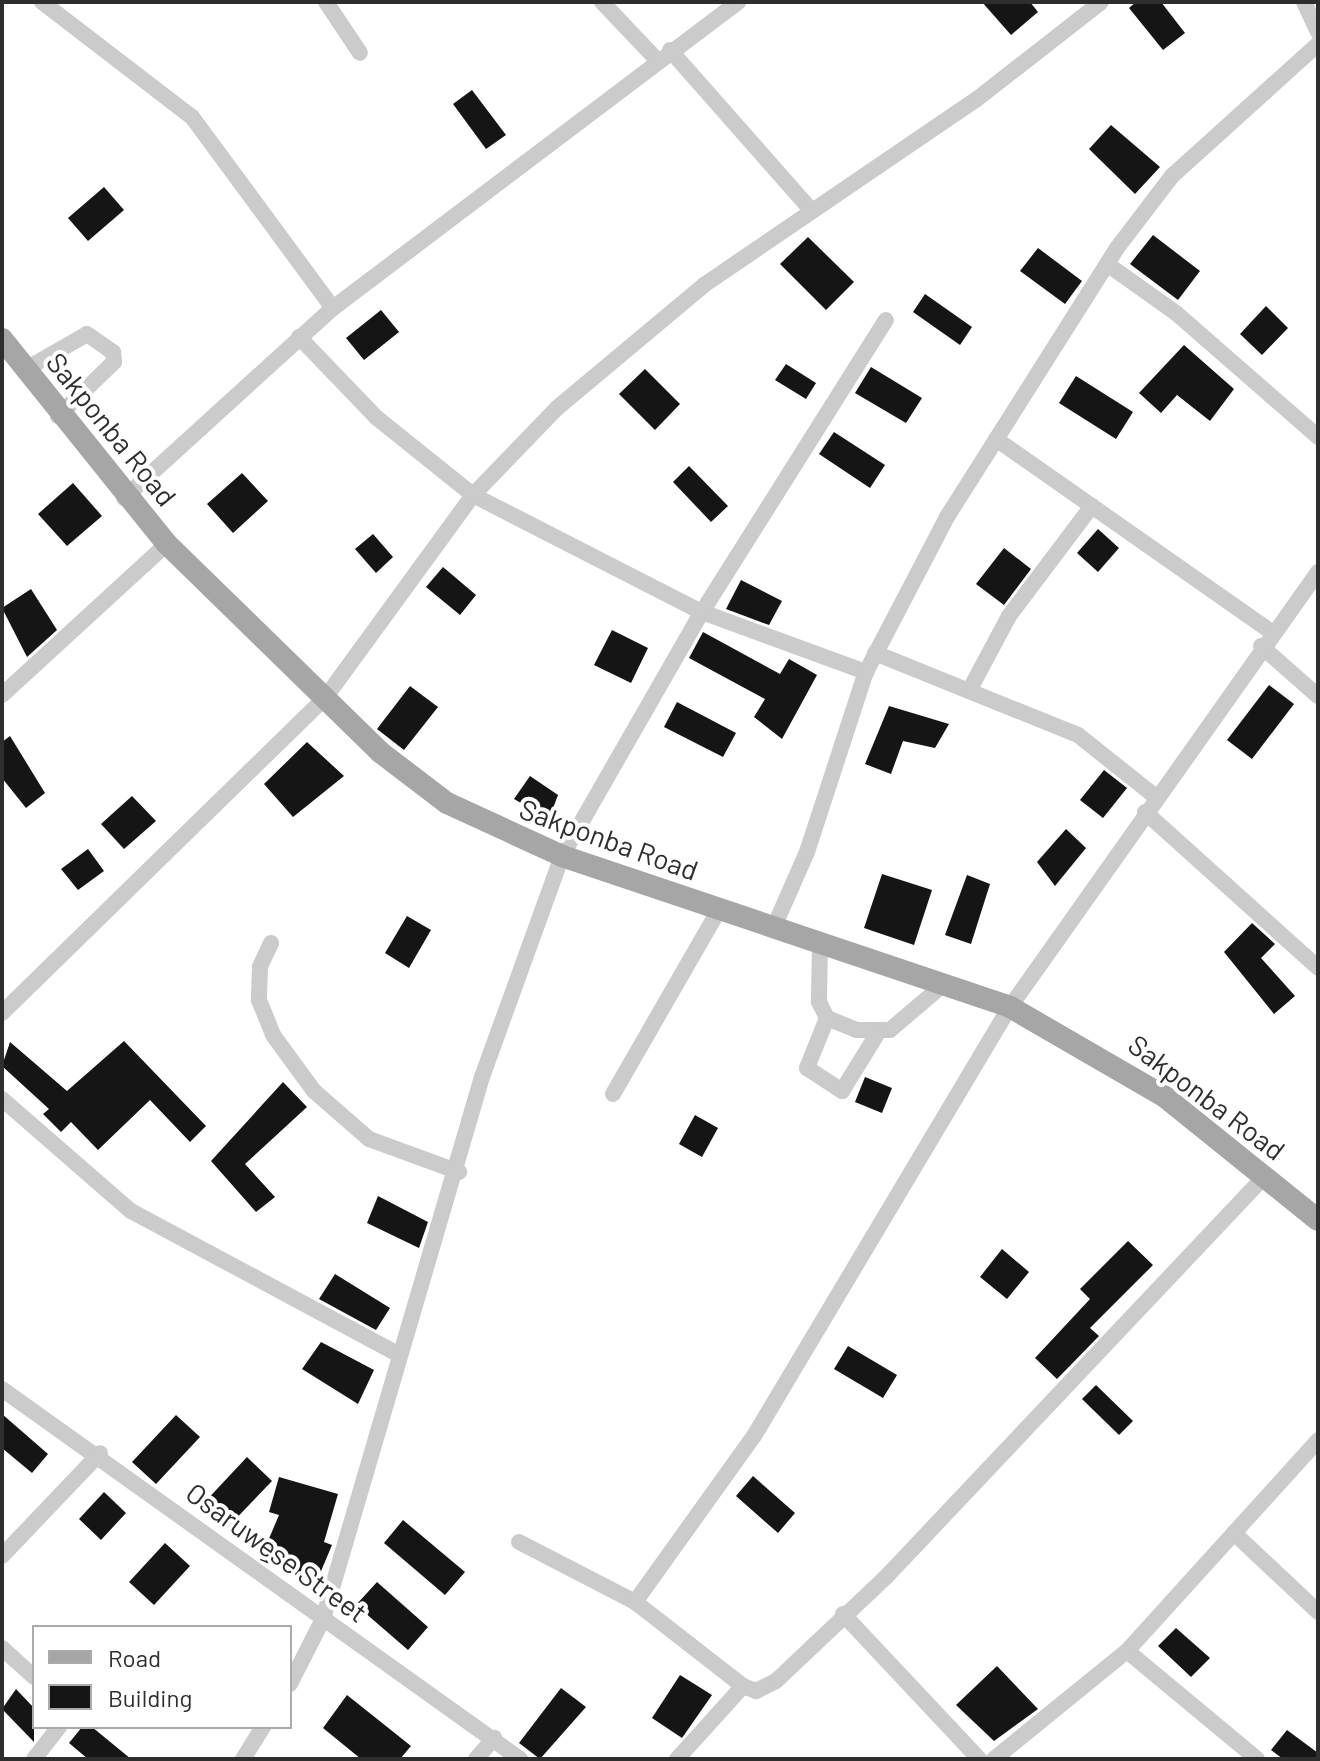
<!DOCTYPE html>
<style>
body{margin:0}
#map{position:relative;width:1320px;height:1761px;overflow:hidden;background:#fff;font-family:Barlow,sans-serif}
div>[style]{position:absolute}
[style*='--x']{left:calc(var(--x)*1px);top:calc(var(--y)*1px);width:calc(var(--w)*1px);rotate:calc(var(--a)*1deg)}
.building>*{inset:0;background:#151515}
.minor>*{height:16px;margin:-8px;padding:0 8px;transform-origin:8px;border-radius:8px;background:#cbcbcb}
.major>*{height:22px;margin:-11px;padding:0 11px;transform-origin:11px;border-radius:11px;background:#a6a6a6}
span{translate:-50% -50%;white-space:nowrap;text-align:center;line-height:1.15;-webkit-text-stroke:8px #fff;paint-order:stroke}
.street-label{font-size:28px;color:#2e2e2e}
.frame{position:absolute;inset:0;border:4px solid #2e2e2e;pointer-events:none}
.legend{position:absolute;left:32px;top:1625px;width:260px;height:104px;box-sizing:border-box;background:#fff;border:2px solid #ababab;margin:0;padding:10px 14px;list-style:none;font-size:24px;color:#2e2e2e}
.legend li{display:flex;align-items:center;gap:16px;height:40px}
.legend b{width:40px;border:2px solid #ababab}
</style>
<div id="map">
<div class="building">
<i style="clip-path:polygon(982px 2px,1030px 2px,1038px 12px,1011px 35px)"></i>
<i style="clip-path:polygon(1136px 2px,1161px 2px,1185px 33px,1163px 50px,1129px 8px)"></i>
<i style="clip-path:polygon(472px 90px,506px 135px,486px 149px,453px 104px)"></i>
<i style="clip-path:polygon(1111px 125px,1160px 167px,1135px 194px,1089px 149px)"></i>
<i style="clip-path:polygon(104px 187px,124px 210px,88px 241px,68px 218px)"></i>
<i style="clip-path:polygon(1153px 235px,1200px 271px,1178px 300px,1130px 264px)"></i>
<i style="clip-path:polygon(808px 237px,854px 282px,826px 310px,780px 264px)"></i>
<i style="clip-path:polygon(1038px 248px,1082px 281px,1065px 304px,1020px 271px)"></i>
<i style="clip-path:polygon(925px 294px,972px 327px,960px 345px,913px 312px)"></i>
<i style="clip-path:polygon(1266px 306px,1288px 328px,1262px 355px,1240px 334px)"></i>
<i style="clip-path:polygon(381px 310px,399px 332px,364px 360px,346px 338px)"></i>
<i style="clip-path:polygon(1184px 345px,1234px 389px,1210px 421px,1177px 395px,1161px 413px,1139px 393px)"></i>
<i style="clip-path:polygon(786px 364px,816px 383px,806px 399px,775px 380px)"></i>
<i style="clip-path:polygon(871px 367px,922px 398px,906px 423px,855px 393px)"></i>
<i style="clip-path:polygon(645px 369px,680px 404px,655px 430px,619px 394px)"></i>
<i style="clip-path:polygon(1076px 376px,1133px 412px,1116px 439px,1059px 403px)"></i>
<i style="clip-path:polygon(834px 432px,885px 465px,870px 488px,819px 454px)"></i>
<i style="clip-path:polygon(689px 466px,728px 506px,711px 522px,673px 482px)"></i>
<i style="clip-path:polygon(242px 473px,268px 501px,233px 533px,207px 504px)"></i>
<i style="clip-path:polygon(73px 483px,102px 516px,67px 546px,38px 514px)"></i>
<i style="clip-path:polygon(1098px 529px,1119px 548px,1098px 572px,1077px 553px)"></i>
<i style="clip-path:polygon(373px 534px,393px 557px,376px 573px,355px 549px)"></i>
<i style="clip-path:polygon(1004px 548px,1031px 569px,1004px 605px,976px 584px)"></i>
<i style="clip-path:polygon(443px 567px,476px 595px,460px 615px,426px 587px)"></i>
<i style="clip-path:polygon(741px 580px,782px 601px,769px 625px,726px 609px)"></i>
<i style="clip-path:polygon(31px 589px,57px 630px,27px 657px,2px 608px)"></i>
<i style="clip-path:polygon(612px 630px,648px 648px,631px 683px,594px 665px)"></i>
<i style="clip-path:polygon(703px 632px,780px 674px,789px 659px,817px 675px,782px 739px,754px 717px,765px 699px,689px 658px)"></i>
<i style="clip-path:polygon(1269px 685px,1294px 704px,1252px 759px,1227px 740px)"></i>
<i style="clip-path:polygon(410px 686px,438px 707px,404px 750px,377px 729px)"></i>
<i style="clip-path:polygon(677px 702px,736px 733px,723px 757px,664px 727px)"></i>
<i style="clip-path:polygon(889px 706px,949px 724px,935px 748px,903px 741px,891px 774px,865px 764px)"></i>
<i style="clip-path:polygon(10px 736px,45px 793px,26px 808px,2px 778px,2px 742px)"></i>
<i style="clip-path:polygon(307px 742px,344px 776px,293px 817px,264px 784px)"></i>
<i style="clip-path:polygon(1104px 770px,1127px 788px,1103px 818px,1080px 800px)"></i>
<i style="clip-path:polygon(530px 776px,558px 795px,549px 819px,514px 799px)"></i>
<i style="clip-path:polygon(132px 796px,156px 821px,124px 849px,101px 824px)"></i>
<i style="clip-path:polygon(1066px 829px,1086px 848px,1055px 886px,1037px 862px)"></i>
<i style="clip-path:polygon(88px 849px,104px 871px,78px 890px,61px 869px)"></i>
<i style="clip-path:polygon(882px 874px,932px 890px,914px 945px,864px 928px)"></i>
<i style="clip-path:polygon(967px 875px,990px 884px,971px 944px,945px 935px)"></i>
<i style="clip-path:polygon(407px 916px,431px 930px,409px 968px,385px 953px)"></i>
<i style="clip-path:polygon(1252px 923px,1275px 944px,1261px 958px,1295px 996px,1274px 1014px,1224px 952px)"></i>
<i style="clip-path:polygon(124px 1041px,206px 1126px,190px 1142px,150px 1100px,98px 1150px,71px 1122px,61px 1132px,43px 1114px,49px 1109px,2px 1066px,10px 1042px,67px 1091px)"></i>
<i style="clip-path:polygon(865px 1077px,892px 1088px,882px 1113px,855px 1102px)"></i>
<i style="clip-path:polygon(283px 1082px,307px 1107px,245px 1164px,275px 1197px,256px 1212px,211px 1161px)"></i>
<i style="clip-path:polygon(695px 1115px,718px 1128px,702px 1157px,679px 1144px)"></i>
<i style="clip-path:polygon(378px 1196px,428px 1222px,419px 1248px,367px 1223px)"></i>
<i style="clip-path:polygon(1128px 1241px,1153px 1265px,1090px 1328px,1099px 1336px,1057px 1379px,1035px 1358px,1090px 1299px,1080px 1289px)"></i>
<i style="clip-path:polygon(1002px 1249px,1029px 1272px,1007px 1299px,980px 1277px)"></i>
<i style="clip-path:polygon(335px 1274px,390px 1308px,376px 1330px,319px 1299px)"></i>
<i style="clip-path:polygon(321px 1342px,374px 1370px,358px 1404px,302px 1369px)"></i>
<i style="clip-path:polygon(848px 1346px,897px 1375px,883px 1398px,834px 1369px)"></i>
<i style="clip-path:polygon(1096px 1385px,1133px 1421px,1119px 1435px,1082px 1399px)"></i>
<i style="clip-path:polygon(2px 1414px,48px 1454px,32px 1473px,2px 1448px)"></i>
<i style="clip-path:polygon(176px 1415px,200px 1437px,156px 1484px,132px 1462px)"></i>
<i style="clip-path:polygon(247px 1457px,272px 1481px,227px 1528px,202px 1505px)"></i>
<i style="clip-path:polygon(753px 1476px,795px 1513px,778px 1533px,736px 1496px)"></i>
<i style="clip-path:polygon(279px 1477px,338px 1494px,324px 1542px,332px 1545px,316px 1583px,260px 1560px,279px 1515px,269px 1512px)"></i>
<i style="clip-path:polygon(104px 1492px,126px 1513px,101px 1540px,79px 1519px)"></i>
<i style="clip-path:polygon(403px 1520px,465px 1572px,445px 1595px,384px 1543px)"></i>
<i style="clip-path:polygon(165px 1543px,190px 1566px,154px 1605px,129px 1582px)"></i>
<i style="clip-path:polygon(377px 1582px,428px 1627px,408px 1650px,356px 1605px)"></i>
<i style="clip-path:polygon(1176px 1628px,1210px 1658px,1191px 1677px,1158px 1646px)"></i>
<i style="clip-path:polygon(997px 1666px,1038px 1709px,994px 1741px,956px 1705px)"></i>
<i style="clip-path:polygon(680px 1675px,712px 1695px,682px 1738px,652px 1718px)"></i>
<i style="clip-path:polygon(561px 1688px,586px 1707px,540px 1759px,519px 1743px)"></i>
<i style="clip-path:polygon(16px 1689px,34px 1708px,34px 1742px,2px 1709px)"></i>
<i style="clip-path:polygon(347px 1695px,411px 1746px,400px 1759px,361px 1759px,323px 1728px)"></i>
<i style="clip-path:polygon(82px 1727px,92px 1727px,131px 1759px,88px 1759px,69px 1743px)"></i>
<i style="clip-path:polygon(1287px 1730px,1318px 1753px,1318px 1759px,1283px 1759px,1271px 1750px)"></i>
</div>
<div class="minor">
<i style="--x:42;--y:2;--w:189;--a:37.5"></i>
<i style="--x:192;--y:117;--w:237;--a:53.6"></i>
<i style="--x:326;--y:2;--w:61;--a:56.3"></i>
<i style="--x:602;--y:2;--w:81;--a:46.5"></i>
<i style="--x:1304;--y:2;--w:33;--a:65"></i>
<i style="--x:670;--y:50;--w:213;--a:48.6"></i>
<i style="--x:1107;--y:264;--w:85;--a:35.4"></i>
<i style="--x:1176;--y:313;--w:189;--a:41.1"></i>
<i style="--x:299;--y:337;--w:112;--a:46.1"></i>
<i style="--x:377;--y:418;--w:123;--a:38.7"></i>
<i style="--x:473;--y:495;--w:257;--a:27.1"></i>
<i style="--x:702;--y:612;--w:175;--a:20.1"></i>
<i style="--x:26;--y:369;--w:70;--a:-29.8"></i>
<i style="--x:87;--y:334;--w:32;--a:35"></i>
<i style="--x:113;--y:352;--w:10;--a:84"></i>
<i style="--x:114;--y:362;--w:78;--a:136"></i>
<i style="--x:996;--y:439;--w:338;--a:35"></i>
<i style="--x:124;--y:498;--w:282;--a:-42.3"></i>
<i style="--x:333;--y:308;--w:508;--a:-37.07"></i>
<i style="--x:1261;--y:646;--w:76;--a:41.3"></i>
<i style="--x:875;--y:653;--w:219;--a:22"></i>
<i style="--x:1078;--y:735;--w:100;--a:38.5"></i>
<i style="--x:969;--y:691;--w:85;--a:-61.9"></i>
<i style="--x:1009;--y:616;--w:138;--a:-53"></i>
<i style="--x:2;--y:695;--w:224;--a:-42.5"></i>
<i style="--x:1145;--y:812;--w:233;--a:42"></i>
<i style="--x:774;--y:927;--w:82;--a:-66.3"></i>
<i style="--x:807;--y:852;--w:189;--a:-71.9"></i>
<i style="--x:866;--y:672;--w:175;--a:-62.4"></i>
<i style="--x:947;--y:517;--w:318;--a:-57.7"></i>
<i style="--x:1117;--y:248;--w:91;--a:-52.6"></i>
<i style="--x:1172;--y:176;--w:197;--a:-42.1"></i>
<i style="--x:820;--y:942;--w:60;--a:91"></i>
<i style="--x:819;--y:1002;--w:18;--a:63"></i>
<i style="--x:827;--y:1018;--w:31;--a:22"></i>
<i style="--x:856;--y:1030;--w:34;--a:0"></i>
<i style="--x:890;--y:1030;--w:71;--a:-40.4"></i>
<i style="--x:271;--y:943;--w:26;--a:115"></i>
<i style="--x:260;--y:967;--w:33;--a:92"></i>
<i style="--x:259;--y:1000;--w:38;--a:68"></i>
<i style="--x:273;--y:1035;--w:69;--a:53.8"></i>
<i style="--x:314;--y:1091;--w:73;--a:41.1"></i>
<i style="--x:369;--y:1139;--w:96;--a:20.1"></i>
<i style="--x:2;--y:1013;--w:451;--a:-44.3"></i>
<i style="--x:325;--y:698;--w:251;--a:-53.9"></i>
<i style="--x:473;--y:495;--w:121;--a:-46"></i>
<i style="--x:557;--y:408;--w:192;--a:-39.9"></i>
<i style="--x:704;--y:285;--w:330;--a:-34.3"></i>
<i style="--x:977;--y:99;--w:157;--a:-38"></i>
<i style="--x:827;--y:1018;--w:54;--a:111.8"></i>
<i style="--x:807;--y:1068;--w:42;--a:33.3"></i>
<i style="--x:842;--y:1091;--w:67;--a:-58.4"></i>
<i style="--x:613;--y:1094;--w:212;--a:-60.1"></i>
<i style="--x:2;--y:1099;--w:171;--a:41"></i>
<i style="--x:131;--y:1211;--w:304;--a:28.2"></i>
<i style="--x:2;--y:1389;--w:637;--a:35.54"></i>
<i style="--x:1234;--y:1533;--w:115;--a:43.2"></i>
<i style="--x:519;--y:1542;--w:131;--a:27.3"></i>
<i style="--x:635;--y:1602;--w:137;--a:37.9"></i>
<i style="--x:743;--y:1686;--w:14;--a:21"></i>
<i style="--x:756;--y:1691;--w:22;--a:-27"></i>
<i style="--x:776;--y:1681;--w:151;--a:-43.4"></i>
<i style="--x:886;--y:1577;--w:550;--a:-46.62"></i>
<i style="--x:2;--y:1556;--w:142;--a:-46.4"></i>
<i style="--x:635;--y:1602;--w:204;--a:-54.4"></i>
<i style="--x:754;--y:1436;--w:500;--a:-59.2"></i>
<i style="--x:1010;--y:1007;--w:533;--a:-54.7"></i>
<i style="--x:843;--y:1614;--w:199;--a:46.8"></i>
<i style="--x:2;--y:1648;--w:43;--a:42.2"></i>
<i style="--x:1127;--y:1651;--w:169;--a:39.7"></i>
<i style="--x:290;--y:1684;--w:73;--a:-63.1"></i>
<i style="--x:323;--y:1619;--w:565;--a:-73.65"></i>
<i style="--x:482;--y:1077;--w:235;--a:-70.1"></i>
<i style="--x:562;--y:856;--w:281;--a:-60.2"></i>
<i style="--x:702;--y:612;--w:345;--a:-57.8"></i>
<i style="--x:34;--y:1759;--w:41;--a:-52"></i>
<i style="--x:243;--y:1759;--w:38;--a:-58"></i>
<i style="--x:476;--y:1759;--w:28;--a:-49"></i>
<i style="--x:677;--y:1759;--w:98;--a:-47.9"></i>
<i style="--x:994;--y:1759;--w:171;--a:-39.1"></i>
<i style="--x:1127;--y:1651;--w:285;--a:-47.8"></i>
</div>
<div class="major">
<i style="--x:2;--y:339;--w:263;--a:51.2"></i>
<i style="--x:167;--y:544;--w:298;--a:44.3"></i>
<i style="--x:380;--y:752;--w:84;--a:37.3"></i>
<i style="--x:447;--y:803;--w:127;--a:24.7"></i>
<i style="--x:562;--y:856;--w:473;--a:18.6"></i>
<i style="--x:1010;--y:1007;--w:179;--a:30.1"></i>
<i style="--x:1165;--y:1097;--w:196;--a:38.8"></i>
</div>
<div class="street-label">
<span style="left:112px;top:429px;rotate:51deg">Sakponba Road</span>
<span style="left:609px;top:839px;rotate:20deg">Sakponba Road</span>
<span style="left:1207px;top:1097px;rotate:37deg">Sakponba Road</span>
<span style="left:277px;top:1552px;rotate:36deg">Osaruwese Street</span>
</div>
<div class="frame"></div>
<ul class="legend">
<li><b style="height:10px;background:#a6a6a6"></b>Road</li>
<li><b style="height:22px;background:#151515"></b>Building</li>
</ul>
</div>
